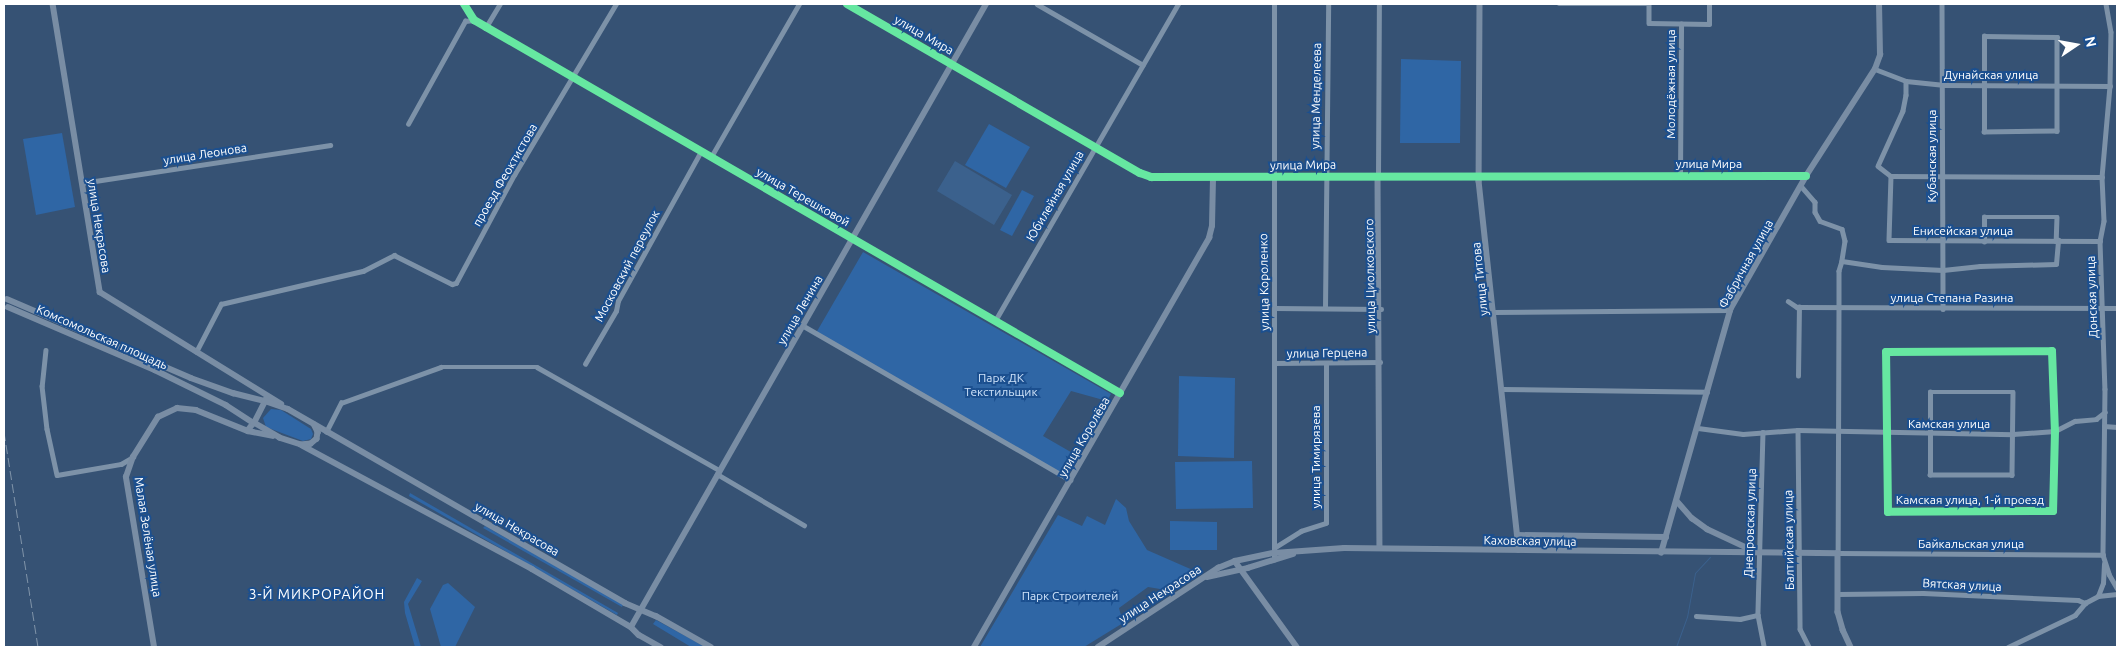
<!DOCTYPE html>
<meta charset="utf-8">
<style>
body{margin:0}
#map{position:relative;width:2121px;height:651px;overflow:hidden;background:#365274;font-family:Ubuntu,sans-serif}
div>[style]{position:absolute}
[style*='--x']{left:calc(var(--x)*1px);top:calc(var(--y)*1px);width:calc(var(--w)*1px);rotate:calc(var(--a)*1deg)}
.green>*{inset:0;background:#2f66a5}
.water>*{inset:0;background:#3b618d}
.stream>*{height:1px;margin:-0.5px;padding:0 0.5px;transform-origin:0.5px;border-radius:0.5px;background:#3b618d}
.street>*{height:4.5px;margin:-2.25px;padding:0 2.25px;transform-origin:2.25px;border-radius:2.25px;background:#7d92a8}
.secondary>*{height:5.5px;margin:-2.75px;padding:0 2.75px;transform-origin:2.75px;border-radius:2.75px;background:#798da4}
.rail>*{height:1px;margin-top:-0.5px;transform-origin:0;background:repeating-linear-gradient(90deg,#7e92a7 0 9px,transparent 0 13px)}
.cycleway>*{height:8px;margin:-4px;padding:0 4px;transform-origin:4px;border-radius:4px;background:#66e7a1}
span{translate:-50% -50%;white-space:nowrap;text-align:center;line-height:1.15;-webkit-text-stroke:4px #1b4f8f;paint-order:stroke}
.street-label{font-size:12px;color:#fff}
.park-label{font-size:12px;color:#cfe3fa}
.neighbourhood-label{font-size:14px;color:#fff;letter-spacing:1px}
.frame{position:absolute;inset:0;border:5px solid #fff;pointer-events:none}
.north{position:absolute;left:2051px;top:20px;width:50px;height:50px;-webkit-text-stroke:4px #1b4f8f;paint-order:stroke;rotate:78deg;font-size:14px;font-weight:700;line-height:20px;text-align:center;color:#fff}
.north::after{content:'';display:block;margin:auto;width:18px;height:22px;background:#fff;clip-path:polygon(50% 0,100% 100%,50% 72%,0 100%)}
</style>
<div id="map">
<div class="green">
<i style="clip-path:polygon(1401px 59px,1461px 61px,1460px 143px,1400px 143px)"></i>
<i style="clip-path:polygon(989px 124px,1030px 147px,1006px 188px,965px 165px)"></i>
<i style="clip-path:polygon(62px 133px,75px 207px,36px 215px,23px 139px)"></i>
<i style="clip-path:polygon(1022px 190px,1034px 196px,1012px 236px,1000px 230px)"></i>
<i style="clip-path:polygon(863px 252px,1111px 394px,1107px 401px,1071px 391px,1043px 436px,1076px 455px,1065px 476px,816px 333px)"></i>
<i style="clip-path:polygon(1179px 376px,1235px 378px,1234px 458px,1178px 456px)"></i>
<i style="clip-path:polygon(271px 409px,281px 410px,311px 429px,313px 434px,311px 439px,303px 441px,266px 427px,263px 418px)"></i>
<i style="clip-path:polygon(1252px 461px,1253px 508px,1176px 509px,1175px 462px)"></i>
<i style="clip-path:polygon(410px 493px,618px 613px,617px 615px,409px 496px)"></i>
<i style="clip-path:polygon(1116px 499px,1126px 508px,1129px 521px,1147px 550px,1195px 571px,1166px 590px,1148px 587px,1119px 608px,1123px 623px,1084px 647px,980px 647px,1058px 515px,1082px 526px,1087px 516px,1105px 525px)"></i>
<i style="clip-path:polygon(1170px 521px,1217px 522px,1217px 550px,1170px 550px)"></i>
<i style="clip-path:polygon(485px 526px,623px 604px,622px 607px,483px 528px)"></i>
<i style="clip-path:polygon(417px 578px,422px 581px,408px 604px,421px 647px,415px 647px,405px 613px,404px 602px)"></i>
<i style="clip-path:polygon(448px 583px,475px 607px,455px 647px,441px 647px,430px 609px,443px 585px)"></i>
<i style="clip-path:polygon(656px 620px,689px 638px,705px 647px,691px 647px,653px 624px)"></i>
</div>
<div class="water">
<i style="clip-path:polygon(955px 161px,1012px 195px,994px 225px,937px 191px)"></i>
</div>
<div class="stream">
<i style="--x:1676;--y:647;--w:32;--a:-70"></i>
<i style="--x:1687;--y:617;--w:45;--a:-79.7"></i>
<i style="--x:1695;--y:573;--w:22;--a:-47"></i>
</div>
<div class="street">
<i style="--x:1037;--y:4;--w:122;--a:29.9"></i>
<i style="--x:1559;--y:4;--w:90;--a:0"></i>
<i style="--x:1649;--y:4;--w:19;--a:90"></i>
<i style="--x:1649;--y:23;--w:60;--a:1"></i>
<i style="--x:1709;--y:24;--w:20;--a:-90"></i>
<i style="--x:1942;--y:4;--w:305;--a:89.8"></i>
<i style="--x:2106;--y:4;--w:28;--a:80"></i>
<i style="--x:2111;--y:32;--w:54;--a:91.1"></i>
<i style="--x:2110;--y:86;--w:91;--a:95"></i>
<i style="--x:2102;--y:177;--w:44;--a:87.4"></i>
<i style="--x:2104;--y:221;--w:20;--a:101"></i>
<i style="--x:2100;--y:241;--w:148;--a:88.1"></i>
<i style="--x:2105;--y:389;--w:166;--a:90.7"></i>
<i style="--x:2103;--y:555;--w:20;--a:72"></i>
<i style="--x:2109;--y:574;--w:16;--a:60"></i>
<i style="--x:486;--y:27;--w:27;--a:-59"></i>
<i style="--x:1984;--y:36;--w:73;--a:0.8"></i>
<i style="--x:2057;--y:37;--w:94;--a:90"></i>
<i style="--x:2057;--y:131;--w:73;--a:179.2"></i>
<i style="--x:1984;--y:132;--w:96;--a:-90"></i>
<i style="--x:1875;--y:69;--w:33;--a:21"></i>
<i style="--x:1906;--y:81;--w:36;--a:6"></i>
<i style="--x:1942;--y:85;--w:168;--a:0.3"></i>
<i style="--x:1906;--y:81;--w:14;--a:90"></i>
<i style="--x:1906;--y:95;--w:16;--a:101"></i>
<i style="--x:1903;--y:111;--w:60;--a:114.4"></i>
<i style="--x:1878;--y:166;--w:16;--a:38"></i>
<i style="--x:1891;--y:176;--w:211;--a:0.3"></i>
<i style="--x:408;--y:124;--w:118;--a:-61"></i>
<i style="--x:465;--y:21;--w:9;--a:-6"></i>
<i style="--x:711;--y:157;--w:177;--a:-60.1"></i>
<i style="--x:1680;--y:175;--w:151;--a:-89.6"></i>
<i style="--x:1378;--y:176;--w:172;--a:-89.7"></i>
<i style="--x:1891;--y:176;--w:64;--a:91.8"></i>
<i style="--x:1889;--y:240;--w:211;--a:0.3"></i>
<i style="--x:82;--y:183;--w:251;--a:-8.7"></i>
<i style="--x:1801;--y:186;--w:21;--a:49"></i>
<i style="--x:1815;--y:202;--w:10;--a:90"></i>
<i style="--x:1815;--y:212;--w:10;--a:61"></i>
<i style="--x:1820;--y:221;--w:23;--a:20"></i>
<i style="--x:1842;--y:229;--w:12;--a:76"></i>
<i style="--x:1845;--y:241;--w:20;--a:99"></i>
<i style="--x:1842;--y:261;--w:40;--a:8.5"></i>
<i style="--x:1882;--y:267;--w:61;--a:2.8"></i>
<i style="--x:1943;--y:270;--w:37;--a:-6"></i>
<i style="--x:1980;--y:266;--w:76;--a:-1.5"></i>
<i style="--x:2056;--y:264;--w:24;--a:-85"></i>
<i style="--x:1984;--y:242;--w:25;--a:-90"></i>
<i style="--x:1984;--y:217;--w:73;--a:0"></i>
<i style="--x:2057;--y:217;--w:24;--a:92"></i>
<i style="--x:1842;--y:261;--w:10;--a:107"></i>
<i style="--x:1839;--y:271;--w:36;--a:90"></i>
<i style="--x:1839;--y:307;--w:246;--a:90.2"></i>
<i style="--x:1838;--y:553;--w:265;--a:0.4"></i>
<i style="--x:1788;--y:301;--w:11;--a:34"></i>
<i style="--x:1797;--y:307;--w:320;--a:0.2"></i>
<i style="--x:1275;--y:308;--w:106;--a:0.5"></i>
<i style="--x:1325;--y:308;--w:304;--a:-89.4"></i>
<i style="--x:1494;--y:312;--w:236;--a:-0.5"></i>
<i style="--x:995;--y:321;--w:366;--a:-60"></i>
<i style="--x:802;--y:325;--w:310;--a:30"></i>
<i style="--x:46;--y:350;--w:36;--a:96"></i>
<i style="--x:42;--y:386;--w:43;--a:83.4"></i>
<i style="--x:47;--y:429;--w:47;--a:77.7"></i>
<i style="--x:57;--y:475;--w:65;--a:-9.8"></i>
<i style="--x:121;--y:464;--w:14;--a:-30"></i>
<i style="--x:2052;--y:351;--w:80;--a:87.9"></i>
<i style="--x:2055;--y:431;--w:80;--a:91.4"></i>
<i style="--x:2053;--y:511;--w:165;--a:179.7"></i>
<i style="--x:1888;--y:512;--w:160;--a:-90.7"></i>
<i style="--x:1886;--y:352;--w:166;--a:-0.3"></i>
<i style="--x:196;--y:352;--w:54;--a:-62.5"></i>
<i style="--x:221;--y:304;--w:146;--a:-13.1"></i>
<i style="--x:363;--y:271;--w:35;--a:-27"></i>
<i style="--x:394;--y:255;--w:65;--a:26.6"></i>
<i style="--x:452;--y:284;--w:4;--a:-14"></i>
<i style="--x:456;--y:283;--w:123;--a:-61.8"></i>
<i style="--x:514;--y:175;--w:199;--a:-59.2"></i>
<i style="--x:1274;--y:363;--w:106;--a:-0.5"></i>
<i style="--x:585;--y:364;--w:61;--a:-59.7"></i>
<i style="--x:616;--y:311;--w:10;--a:-79"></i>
<i style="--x:618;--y:301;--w:171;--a:-61"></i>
<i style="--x:1798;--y:376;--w:69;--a:-89.2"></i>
<i style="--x:1502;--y:389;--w:205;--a:0.8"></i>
<i style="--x:1930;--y:392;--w:83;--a:0"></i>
<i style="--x:2013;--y:392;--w:83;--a:90.7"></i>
<i style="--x:2012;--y:475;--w:82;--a:180"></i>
<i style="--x:1930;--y:475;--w:83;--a:-90"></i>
<i style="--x:2104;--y:426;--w:13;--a:4"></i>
<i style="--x:1698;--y:428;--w:45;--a:7.6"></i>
<i style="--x:1743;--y:434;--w:55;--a:-4.2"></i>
<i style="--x:1798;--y:430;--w:215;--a:1.1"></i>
<i style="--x:2013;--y:434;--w:42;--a:-4.1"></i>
<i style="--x:2055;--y:431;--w:22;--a:-27"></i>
<i style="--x:2075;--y:421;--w:21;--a:-5"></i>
<i style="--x:2096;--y:419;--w:11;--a:-38"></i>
<i style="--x:1798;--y:430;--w:199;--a:89.4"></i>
<i style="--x:1800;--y:629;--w:20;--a:63"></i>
<i style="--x:326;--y:432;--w:33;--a:-63"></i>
<i style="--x:341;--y:403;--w:106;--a:-19.8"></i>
<i style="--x:441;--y:367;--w:96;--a:0"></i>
<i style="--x:537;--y:367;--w:209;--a:29.5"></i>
<i style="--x:1763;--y:432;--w:183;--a:91.6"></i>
<i style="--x:1758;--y:615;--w:33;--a:79"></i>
<i style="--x:717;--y:474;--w:101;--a:30.4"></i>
<i style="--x:1274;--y:548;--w:32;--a:-32"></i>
<i style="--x:1301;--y:531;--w:26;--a:-18"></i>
<i style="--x:1326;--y:523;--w:159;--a:-90"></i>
<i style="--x:1274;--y:560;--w:556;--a:-90"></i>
<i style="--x:1838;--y:594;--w:85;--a:-0.7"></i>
<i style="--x:1923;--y:593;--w:155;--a:2.6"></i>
<i style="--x:2078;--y:600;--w:8;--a:23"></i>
<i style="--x:2098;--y:596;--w:14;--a:-69"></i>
<i style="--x:2103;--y:583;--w:19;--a:-87"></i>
<i style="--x:1696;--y:616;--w:44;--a:3.9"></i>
<i style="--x:1740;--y:619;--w:18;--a:-13"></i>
<i style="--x:2008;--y:647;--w:74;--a:-25.5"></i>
<i style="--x:2075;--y:615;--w:16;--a:-50"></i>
<i style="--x:2085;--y:603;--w:15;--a:-28"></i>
<i style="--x:2098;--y:596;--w:19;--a:-6"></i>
</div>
<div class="secondary">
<i style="--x:53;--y:4;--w:292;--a:80.7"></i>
<i style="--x:100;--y:292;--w:213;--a:31.7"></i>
<i style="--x:464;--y:4;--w:19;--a:58"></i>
<i style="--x:474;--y:20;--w:14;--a:30"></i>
<i style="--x:486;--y:27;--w:732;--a:30"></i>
<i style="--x:847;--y:4;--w:338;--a:30"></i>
<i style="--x:1140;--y:173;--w:12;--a:20"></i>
<i style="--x:1151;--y:177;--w:655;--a:-0.09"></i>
<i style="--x:1480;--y:4;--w:177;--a:90.3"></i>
<i style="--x:1479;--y:181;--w:371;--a:83.8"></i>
<i style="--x:1378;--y:176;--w:372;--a:89.7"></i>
<i style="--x:7;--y:299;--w:200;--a:23.2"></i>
<i style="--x:191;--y:378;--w:45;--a:19.7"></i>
<i style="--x:233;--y:393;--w:33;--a:14"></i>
<i style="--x:265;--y:401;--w:2;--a:-63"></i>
<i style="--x:8;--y:307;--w:160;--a:23.2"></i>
<i style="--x:155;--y:370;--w:79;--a:26.2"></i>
<i style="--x:226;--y:405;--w:33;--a:33"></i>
<i style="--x:254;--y:423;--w:10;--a:127"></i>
<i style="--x:314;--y:424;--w:9;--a:63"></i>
<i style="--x:318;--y:432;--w:7;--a:98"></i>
<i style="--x:317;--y:439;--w:8;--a:140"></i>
<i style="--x:311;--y:444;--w:10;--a:174"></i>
<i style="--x:301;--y:445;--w:22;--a:-162"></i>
<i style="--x:280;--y:438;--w:30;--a:-150"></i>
<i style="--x:254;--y:423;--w:25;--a:-63"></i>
<i style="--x:265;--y:401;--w:24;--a:19"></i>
<i style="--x:288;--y:409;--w:389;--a:29.9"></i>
<i style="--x:625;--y:603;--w:34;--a:23"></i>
<i style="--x:656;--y:616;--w:63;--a:29.4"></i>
<i style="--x:303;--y:446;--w:260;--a:28.2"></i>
<i style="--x:532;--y:569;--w:115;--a:30.4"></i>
<i style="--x:631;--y:627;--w:11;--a:45"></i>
<i style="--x:639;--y:635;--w:25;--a:29"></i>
<i style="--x:1677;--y:501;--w:23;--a:49"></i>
<i style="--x:1692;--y:518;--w:19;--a:36"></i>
<i style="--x:1707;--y:529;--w:54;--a:25.1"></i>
<i style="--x:1517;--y:535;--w:149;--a:0.8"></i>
<i style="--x:1661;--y:553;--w:253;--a:-74.1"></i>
<i style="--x:1730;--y:310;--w:154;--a:-60.4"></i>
<i style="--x:1806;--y:176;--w:127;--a:-57.2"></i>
<i style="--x:1875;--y:69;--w:15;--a:-70"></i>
<i style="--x:1880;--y:55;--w:51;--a:-91.1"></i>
<i style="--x:1235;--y:561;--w:106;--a:54.2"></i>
<i style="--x:1207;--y:577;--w:42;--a:-12.4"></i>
<i style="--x:1248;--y:568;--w:47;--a:-17.3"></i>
<i style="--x:631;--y:627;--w:717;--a:-60.32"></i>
<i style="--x:154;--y:647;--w:172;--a:-99.4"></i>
<i style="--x:126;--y:477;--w:21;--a:-71"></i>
<i style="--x:133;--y:457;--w:47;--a:-58"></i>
<i style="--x:158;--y:417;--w:21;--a:-25"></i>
<i style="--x:177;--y:408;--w:19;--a:6"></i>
<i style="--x:196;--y:410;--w:56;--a:22"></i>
<i style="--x:248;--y:431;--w:25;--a:11"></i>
<i style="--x:974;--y:647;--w:472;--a:-60.1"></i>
<i style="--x:1209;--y:238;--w:12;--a:-76"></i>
<i style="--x:1212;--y:226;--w:49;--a:-88.8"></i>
<i style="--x:1098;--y:647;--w:144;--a:-33.4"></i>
<i style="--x:1218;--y:568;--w:18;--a:-22"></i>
<i style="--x:1235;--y:561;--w:40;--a:-12"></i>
<i style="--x:1274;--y:553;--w:70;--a:-4.1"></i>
<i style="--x:1344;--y:548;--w:494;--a:0.6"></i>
<i style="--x:1838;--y:553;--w:59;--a:90"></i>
<i style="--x:1838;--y:612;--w:19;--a:74"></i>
<i style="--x:1843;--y:630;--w:19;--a:65"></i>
</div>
<div class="rail">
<i style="--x:4;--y:432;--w:218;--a:81"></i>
</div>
<div class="cycleway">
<i style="--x:464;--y:4;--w:19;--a:58"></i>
<i style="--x:474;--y:20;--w:14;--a:30"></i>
<i style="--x:486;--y:27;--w:732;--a:30"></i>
<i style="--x:847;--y:4;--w:338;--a:30"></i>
<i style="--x:1140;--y:173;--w:12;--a:20"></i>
<i style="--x:1151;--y:177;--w:655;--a:-0.09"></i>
<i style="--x:2052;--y:351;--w:80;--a:87.9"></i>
<i style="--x:2055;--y:431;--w:80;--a:91.4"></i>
<i style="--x:2053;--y:511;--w:165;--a:179.7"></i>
<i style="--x:1888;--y:512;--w:160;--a:-90.7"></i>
<i style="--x:1886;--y:352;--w:166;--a:-0.3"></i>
</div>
<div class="street-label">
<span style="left:924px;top:35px;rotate:30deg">улица Мира</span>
<span style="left:1991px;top:75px">Дунайская улица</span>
<span style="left:1671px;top:84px;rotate:-90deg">Молодёжная улица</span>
<span style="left:1316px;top:96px;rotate:-89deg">улица Менделеева</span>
<span style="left:205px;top:154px;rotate:-9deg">улица Леонова</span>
<span style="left:1932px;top:156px;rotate:-90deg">Кубанская улица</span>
<span style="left:1709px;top:164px">улица Мира</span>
<span style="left:1303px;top:165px;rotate:-1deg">улица Мира</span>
<span style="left:505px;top:175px;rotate:-60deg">проезд Феоктистова</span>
<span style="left:1055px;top:196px;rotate:-60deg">Юбилейная улица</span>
<span style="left:803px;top:197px;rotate:30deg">улица Терешковой</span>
<span style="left:99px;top:226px;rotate:81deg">улица Некрасова</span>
<span style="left:1963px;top:231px">Енисейская улица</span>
<span style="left:1746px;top:264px;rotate:-61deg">Фабричная улица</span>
<span style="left:627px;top:266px;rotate:-62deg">Московский переулок</span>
<span style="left:1370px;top:276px;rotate:-91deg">улица Циолковского</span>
<span style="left:1480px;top:279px;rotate:-96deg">улица Титова</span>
<span style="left:1264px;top:282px;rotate:-91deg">улица Короленко</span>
<span style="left:2092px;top:297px;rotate:-92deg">Донская улица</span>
<span style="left:1952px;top:298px">улица Степана Разина</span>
<span style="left:800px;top:310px;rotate:-60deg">улица Ленина</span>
<span style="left:102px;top:337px;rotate:24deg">Комсомольская площадь</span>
<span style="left:1327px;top:353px;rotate:-1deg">улица Герцена</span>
<span style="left:1949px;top:424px">Камская улица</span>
<span style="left:1084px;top:437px;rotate:-60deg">улица Королёва</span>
<span style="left:1316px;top:457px;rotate:-90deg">улица Тимирязева</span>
<span style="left:1970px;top:500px">Камская улица, 1-й проезд</span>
<span style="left:1750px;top:523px;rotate:-88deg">Днепровская улица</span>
<span style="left:517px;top:529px;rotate:30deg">улица Некрасова</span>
<span style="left:148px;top:537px;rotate:81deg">Малая Зелёная улица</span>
<span style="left:1789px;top:540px;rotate:-91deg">Балтийская улица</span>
<span style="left:1530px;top:541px;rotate:1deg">Каховская улица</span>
<span style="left:1971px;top:544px">Байкальская улица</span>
<span style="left:1962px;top:585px;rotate:3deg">Вятская улица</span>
<span style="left:1160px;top:594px;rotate:-33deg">улица Некрасова</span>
</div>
<div class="park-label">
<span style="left:1001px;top:385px">Парк ДК<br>Текстильщик</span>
<span style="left:1070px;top:596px">Парк Строителей</span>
</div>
<div class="neighbourhood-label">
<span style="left:317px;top:594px">3-Й МИКРОРАЙОН</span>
</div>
<div class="frame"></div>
<div class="north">N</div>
</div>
